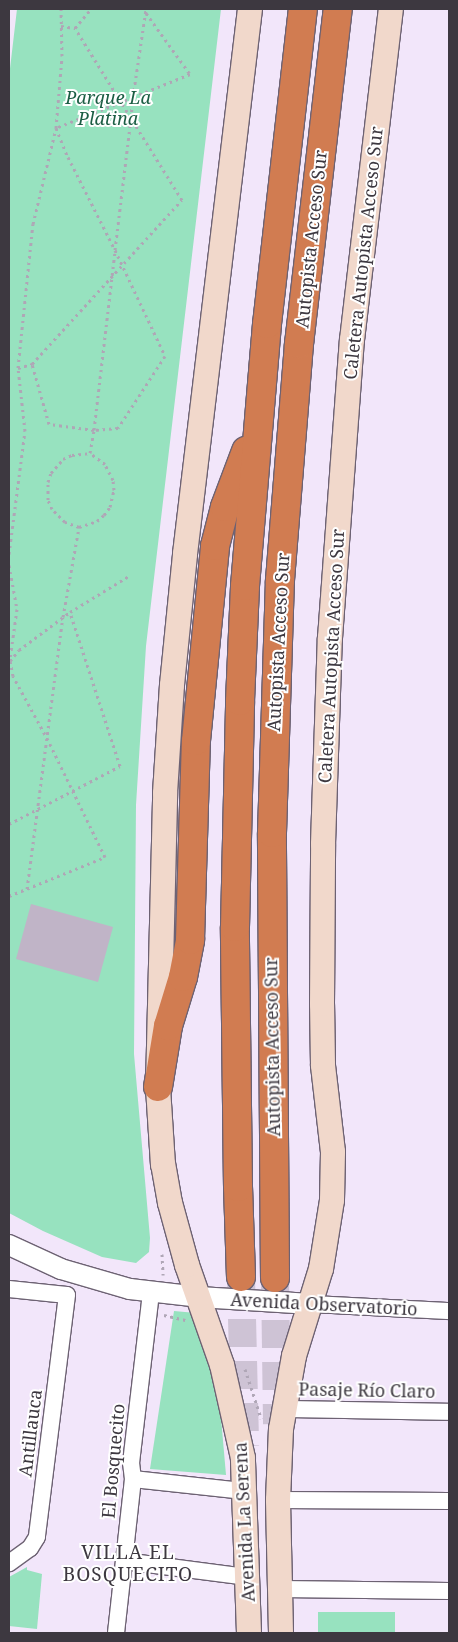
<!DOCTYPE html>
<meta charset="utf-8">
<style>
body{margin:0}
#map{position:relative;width:458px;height:1642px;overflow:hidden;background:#f2e6fa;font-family:"Noto Serif",serif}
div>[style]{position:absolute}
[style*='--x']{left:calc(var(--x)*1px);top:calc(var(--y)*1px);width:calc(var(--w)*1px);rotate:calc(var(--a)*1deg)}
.green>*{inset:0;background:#97e2bf}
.building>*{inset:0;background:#c0b4c7}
.motorway-tunnel>*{height:28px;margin-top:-14px;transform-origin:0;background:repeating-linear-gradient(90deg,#cec3d5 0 28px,transparent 0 42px)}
.path>*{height:3px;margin-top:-1.5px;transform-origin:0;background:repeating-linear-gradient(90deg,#afa6b6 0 2.5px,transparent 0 6.5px)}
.roads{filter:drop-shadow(1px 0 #6d6273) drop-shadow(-1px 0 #6d6273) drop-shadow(0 1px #6d6273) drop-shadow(0 -1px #6d6273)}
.minor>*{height:16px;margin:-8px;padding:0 8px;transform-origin:8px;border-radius:8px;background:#fff}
.tertiary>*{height:20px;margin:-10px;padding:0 10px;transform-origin:10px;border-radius:10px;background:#fff}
.secondary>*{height:24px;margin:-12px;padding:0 12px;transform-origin:12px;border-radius:12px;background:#f1d8cb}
.motorway>*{height:28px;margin:-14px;padding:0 14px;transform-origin:14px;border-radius:14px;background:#d17c51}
span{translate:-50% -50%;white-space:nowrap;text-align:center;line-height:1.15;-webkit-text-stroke:4px #fff;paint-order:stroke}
.park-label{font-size:18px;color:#1b5e44;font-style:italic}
.street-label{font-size:18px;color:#3d3840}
.neighbourhood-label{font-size:19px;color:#3d3840;letter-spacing:1px}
.frame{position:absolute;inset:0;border:10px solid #3d3840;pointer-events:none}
</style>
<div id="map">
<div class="green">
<i style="clip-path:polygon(17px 9px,221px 9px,146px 646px,136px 805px,134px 1054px,150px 1238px,149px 1252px,136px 1263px,102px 1257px,43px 1231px,9px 1213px,9px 77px)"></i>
<i style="clip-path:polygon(174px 1311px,196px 1313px,219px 1395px,226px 1475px,150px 1469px)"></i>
<i style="clip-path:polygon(27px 1567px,27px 1570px,42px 1574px,37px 1629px,9px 1626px,9px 1577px)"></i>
<i style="clip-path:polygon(318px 1612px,395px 1612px,395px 1633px,318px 1633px)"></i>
</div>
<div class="building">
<i style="clip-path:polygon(31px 904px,113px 927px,98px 982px,16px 959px)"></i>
</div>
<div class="motorway-tunnel">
<i style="--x:241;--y:1277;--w:169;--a:88.6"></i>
<i style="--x:275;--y:1278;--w:146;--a:89.2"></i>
</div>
<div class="path">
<i style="--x:146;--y:13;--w:75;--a:54.2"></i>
<i style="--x:190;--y:74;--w:61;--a:158"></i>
<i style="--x:133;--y:97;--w:83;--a:158.1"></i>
<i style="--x:56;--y:128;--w:31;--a:68"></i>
<i style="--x:68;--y:157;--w:104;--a:63.2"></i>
<i style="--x:115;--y:250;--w:117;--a:64.7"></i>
<i style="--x:165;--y:356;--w:86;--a:123.1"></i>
<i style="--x:118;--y:428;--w:24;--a:175"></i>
<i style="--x:94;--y:430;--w:181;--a:-83.3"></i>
<i style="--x:115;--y:250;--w:133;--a:-83.1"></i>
<i style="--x:131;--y:118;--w:21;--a:-85"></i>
<i style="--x:133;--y:97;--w:89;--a:-81.6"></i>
<i style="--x:61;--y:26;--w:14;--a:8"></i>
<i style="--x:75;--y:28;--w:25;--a:-50"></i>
<i style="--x:18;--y:368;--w:15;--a:-16"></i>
<i style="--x:32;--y:364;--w:222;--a:-47.6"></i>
<i style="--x:182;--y:200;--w:203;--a:-121.9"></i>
<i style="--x:79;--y:527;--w:15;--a:-160"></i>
<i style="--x:65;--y:522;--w:18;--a:-135"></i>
<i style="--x:52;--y:509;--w:10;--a:-114"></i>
<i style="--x:48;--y:500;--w:18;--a:-90"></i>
<i style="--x:48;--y:482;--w:9;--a:-72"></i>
<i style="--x:51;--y:473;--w:18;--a:-49"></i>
<i style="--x:63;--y:459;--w:10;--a:-24"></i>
<i style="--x:72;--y:455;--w:18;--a:-6"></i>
<i style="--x:9;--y:554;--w:124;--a:-82.6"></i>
<i style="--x:25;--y:431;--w:63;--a:-96.3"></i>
<i style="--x:18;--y:368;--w:145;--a:-84.1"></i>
<i style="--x:33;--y:224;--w:99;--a:-76.5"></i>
<i style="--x:56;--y:128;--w:72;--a:-85.2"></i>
<i style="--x:62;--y:56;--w:47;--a:-91.2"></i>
<i style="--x:9;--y:565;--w:45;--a:79.7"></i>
<i style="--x:17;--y:609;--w:50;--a:98"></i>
<i style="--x:9;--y:824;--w:125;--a:-27.6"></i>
<i style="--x:120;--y:766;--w:162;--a:-108"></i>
<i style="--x:27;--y:889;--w:274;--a:-82.5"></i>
<i style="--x:63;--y:617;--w:91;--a:-79.9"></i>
<i style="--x:79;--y:527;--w:19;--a:-18"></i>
<i style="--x:97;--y:521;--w:9;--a:-41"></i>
<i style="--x:104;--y:515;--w:10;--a:-53"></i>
<i style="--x:110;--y:507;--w:17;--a:-77"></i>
<i style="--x:114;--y:490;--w:10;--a:-96"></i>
<i style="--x:113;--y:480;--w:18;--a:-117"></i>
<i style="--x:105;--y:464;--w:19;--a:-144"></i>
<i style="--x:90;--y:453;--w:23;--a:-80"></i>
<i style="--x:94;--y:430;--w:45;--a:-172.4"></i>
<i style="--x:49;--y:424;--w:62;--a:-105.8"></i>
<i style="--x:9;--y:896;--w:104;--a:-22.1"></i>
<i style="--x:105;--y:857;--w:130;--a:-116"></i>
<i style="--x:48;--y:740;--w:73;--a:-118.7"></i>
<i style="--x:13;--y:676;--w:15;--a:-101"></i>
<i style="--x:10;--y:661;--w:14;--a:-51"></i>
<i style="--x:19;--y:650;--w:64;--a:-36.7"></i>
<i style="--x:70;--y:612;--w:69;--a:-31.4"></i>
<i style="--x:162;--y:1254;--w:21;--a:87"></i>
<i style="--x:164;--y:1315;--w:22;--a:13"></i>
<i style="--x:245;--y:1369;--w:52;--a:71.9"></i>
</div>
<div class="roads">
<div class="minor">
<i style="--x:9;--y:1289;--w:58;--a:5.9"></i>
<i style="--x:67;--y:1295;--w:244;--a:97.1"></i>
<i style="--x:37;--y:1537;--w:13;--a:122"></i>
<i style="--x:30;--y:1548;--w:26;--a:144"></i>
<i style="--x:311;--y:1304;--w:138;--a:2.9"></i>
<i style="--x:283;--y:1409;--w:166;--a:1"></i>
<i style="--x:133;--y:1479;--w:112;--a:6.2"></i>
<i style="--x:278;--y:1500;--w:171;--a:0.3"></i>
<i style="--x:124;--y:1561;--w:125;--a:7.4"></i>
<i style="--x:280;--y:1589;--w:169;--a:0.7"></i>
<i style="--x:116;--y:1633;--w:155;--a:-83.7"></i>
<i style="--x:133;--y:1479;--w:16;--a:-97"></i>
<i style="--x:131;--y:1463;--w:171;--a:-83.3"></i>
</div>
<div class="tertiary">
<i style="--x:9;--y:1245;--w:57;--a:24.8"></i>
<i style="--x:61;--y:1269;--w:72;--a:16.2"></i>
<i style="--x:130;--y:1289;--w:69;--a:6.6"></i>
<i style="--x:199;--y:1297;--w:112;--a:3.6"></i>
</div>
<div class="secondary">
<i style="--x:249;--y:1633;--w:175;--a:-92"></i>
<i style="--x:243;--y:1458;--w:95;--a:-102.7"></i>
<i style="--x:222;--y:1365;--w:106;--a:-109.3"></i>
<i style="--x:187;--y:1265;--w:64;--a:-105.3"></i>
<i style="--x:170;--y:1203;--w:39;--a:-100"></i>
<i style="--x:163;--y:1165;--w:78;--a:-93.7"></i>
<i style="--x:158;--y:1087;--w:294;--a:-88.6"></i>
<i style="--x:165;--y:793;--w:108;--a:-86.3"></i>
<i style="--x:172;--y:685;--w:132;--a:-84.3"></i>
<i style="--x:185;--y:554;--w:549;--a:-83.2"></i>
<i style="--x:281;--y:1633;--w:133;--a:-91.3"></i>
<i style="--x:278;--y:1500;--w:71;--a:-87.6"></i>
<i style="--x:281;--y:1429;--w:74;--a:-79.9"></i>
<i style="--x:294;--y:1356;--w:91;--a:-72.8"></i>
<i style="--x:321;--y:1269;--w:70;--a:-80.9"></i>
<i style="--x:332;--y:1200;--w:48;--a:-88.8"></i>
<i style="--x:333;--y:1152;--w:88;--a:-96.6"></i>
<i style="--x:323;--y:1065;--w:61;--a:-90.9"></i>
<i style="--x:322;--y:1004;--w:160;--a:-89.6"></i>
<i style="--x:323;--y:844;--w:206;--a:-88.1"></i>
<i style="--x:330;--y:638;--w:299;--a:-85.8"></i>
<i style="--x:352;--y:340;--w:333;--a:-83.3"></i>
</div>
<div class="motorway">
<i style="--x:158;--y:1087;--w:62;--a:-80.7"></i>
<i style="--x:168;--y:1026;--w:51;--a:-73"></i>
<i style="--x:183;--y:977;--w:38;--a:-79"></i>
<i style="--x:190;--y:940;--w:199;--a:-88.3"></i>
<i style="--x:196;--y:741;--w:196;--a:-84.4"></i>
<i style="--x:215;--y:546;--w:40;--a:-75.6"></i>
<i style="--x:225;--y:507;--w:60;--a:-69.4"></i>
<i style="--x:241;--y:1277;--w:90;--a:-91.9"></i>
<i style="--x:238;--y:1187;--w:260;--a:-90.7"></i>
<i style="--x:235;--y:927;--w:226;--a:-88.7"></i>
<i style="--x:240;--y:701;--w:115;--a:-87.5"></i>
<i style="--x:245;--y:586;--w:263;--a:-85.2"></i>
<i style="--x:267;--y:324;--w:317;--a:-83.5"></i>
<i style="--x:275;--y:1278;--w:445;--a:-90.4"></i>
<i style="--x:272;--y:833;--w:253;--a:-88.2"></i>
<i style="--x:280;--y:580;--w:237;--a:-85.4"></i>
<i style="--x:299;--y:344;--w:337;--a:-83.4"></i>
</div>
</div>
<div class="park-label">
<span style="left:108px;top:108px">Parque La<br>Platina</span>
</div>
<div class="street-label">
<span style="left:311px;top:239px;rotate:-84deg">Autopista Acceso Sur</span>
<span style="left:363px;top:253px;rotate:-84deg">Caletera Autopista Acceso Sur</span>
<span style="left:278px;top:642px;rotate:-87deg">Autopista Acceso Sur</span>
<span style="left:331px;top:656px;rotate:-87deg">Caletera Autopista Acceso Sur</span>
<span style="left:272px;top:1047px;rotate:-91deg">Autopista Acceso Sur</span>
<span style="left:324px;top:1304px;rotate:3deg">Avenida Observatorio</span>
<span style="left:367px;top:1390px;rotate:1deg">Pasaje Río Claro</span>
<span style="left:30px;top:1433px;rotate:-83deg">Antillauca</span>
<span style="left:113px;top:1461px;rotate:-85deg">El Bosquecito</span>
<span style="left:244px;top:1522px;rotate:-93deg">Avenida La Serena</span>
</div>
<div class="neighbourhood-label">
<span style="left:128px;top:1564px">VILLA EL<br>BOSQUECITO</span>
</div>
<div class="frame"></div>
</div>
